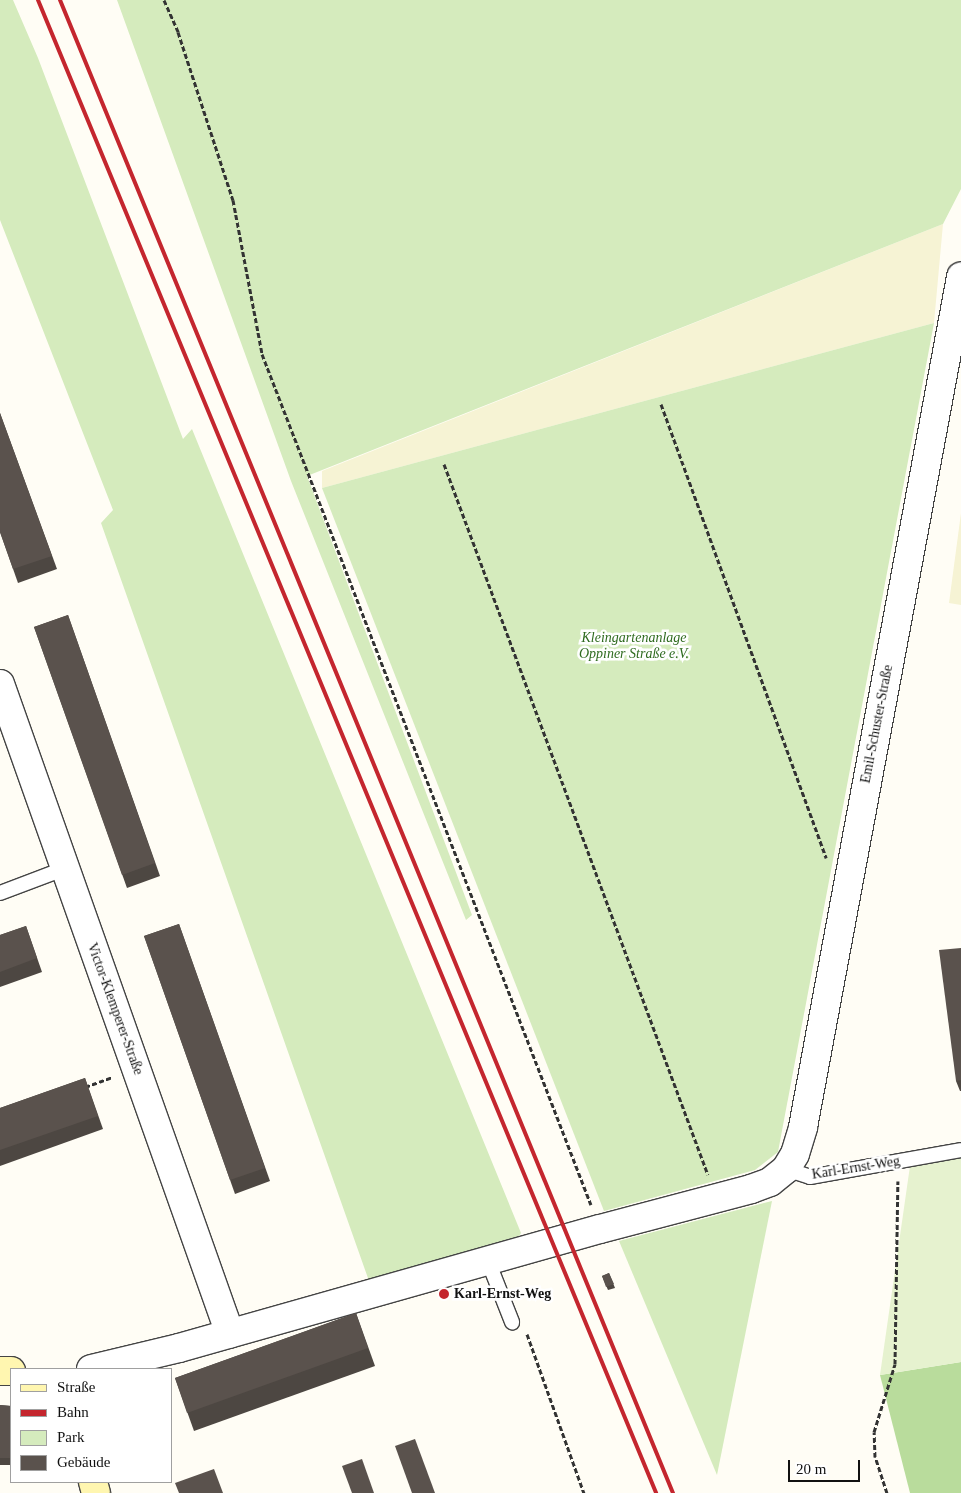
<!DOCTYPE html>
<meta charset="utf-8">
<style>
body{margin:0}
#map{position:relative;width:961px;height:1493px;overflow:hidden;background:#fffdf5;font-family:"Times New Roman",serif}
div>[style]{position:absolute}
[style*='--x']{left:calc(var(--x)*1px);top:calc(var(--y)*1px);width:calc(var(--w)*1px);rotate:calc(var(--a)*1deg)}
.farmland>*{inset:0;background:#f6f3d4}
.green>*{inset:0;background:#d5ebbd}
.forest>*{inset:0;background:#b9dc9c}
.pitch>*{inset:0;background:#e6f2cf}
.path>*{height:3px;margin-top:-1.5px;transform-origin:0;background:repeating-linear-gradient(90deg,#333 0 5px,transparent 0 7.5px)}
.roads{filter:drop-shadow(1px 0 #444) drop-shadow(-1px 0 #444) drop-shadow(0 1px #444) drop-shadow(0 -1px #444)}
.lane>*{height:14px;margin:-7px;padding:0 7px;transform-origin:7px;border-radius:7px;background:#fff}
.street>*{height:28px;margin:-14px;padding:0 14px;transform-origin:14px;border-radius:14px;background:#fff}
.secondary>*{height:28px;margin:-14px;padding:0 14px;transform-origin:14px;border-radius:14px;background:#fff6b0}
.rail>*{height:4px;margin:-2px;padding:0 2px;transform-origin:2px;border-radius:2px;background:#c4262e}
.wall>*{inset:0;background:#4d4742}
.building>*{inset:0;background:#5a524d}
.dots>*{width:14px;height:14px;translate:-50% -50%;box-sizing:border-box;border:2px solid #fff;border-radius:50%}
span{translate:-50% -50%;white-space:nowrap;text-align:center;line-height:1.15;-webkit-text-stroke:5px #fff;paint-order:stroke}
.park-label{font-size:14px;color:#2f6b1f;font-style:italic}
.street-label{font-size:14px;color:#111}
.poi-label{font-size:14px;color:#111;font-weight:700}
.left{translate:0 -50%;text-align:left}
.legend{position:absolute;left:10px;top:1368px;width:162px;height:115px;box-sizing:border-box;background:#fff;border:1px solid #a0a0a0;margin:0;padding:6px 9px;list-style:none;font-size:15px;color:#111}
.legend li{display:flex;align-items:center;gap:10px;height:25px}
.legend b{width:25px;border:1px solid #a0a0a0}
.scale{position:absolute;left:788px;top:1460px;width:72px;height:22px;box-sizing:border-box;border:2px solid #111;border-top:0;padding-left:6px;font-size:15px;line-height:18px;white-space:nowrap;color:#111;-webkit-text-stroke:4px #fff;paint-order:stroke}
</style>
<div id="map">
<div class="farmland">
<i style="clip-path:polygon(943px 224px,934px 323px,322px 488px,322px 471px)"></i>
<i style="clip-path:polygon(961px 513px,961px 605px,949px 603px)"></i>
</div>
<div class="green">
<i style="clip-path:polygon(0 0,13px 0,38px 58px,183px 439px,192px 429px,521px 1233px,519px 1236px,369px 1281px,101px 523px,113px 510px,0 220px)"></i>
<i style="clip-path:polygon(117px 0,961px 0,961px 189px,943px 224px,307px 476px,472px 915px,466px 920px,291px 481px)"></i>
<i style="clip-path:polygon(934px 323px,778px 1152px,755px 1170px,604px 1211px,322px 488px)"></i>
<i style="clip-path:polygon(772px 1201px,717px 1475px,619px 1241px)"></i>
</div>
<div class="forest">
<i style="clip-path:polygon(961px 1362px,961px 1493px,910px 1493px,880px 1375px)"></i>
</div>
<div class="pitch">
<i style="clip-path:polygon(961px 1158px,961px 1362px,880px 1375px,910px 1166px)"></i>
</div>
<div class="path">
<i style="--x:164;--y:0;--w:35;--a:66"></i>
<i style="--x:178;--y:32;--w:177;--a:71.9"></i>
<i style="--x:233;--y:200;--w:157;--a:79.3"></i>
<i style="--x:262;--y:354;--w:912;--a:68.86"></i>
<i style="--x:661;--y:404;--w:483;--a:70"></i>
<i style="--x:444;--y:464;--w:758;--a:69.63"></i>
<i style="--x:85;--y:1087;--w:29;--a:-20"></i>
<i style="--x:527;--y:1334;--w:169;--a:70.3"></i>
<i style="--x:887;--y:1493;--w:38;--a:-108"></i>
<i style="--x:875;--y:1457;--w:25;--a:-92"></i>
<i style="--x:874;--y:1432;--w:71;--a:-72.8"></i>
<i style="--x:895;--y:1364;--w:183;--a:-89.1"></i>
</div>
<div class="roads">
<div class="lane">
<i style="--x:0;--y:893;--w:71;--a:-20.7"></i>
<i style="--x:786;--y:1169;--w:25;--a:18"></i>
<i style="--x:810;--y:1177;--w:153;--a:-10.1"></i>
<i style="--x:488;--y:1261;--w:66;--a:68.5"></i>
</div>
<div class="street">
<i style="--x:0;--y:684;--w:689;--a:70.51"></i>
<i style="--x:91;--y:1369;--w:90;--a:-13.4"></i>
<i style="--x:179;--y:1348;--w:437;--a:-15.8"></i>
<i style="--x:600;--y:1229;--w:156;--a:-14.8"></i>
<i style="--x:751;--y:1189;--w:20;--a:-20"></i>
<i style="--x:770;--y:1182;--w:21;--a:-39"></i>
<i style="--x:786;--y:1169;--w:17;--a:-59"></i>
<i style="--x:795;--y:1154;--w:28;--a:-73"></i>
<i style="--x:803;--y:1127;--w:865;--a:-79.47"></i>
</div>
<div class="secondary">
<i style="--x:0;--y:1371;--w:11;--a:0"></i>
<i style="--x:93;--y:1482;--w:11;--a:75"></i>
</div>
</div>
<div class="rail">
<i style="--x:38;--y:0;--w:1616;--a:67.51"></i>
<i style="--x:60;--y:0;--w:1614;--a:67.68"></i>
</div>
<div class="wall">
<i style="clip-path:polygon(0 413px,57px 569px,18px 583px,0 532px)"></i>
<i style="clip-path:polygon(68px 615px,160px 876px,127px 888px,34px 627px)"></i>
<i style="clip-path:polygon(179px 924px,270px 1181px,235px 1194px,144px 936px)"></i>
<i style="clip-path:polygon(26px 926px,42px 972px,0 987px,0 935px)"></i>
<i style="clip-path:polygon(961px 948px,961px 1091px,960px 1091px,956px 1081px)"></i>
<i style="clip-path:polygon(85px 1078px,103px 1129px,0 1166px,0 1108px)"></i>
<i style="clip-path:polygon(609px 1273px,615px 1288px,608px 1290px,602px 1276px)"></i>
<i style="clip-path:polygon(356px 1313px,375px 1366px,194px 1431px,175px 1378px)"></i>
<i style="clip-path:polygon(0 1405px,11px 1406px,11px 1465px,0 1465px)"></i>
</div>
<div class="building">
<i style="clip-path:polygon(0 413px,52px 556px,13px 569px,0 532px)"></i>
<i style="clip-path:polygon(68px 615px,155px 863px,122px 875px,34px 627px)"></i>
<i style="clip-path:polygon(179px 924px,265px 1168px,230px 1180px,144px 936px)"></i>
<i style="clip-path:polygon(26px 926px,37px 958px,0 972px,0 935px)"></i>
<i style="clip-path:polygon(961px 948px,961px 1080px,956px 1081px,939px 950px)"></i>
<i style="clip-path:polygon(85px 1078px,98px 1116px,0 1150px,0 1108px)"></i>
<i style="clip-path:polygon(609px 1273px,614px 1284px,606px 1287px,602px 1276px)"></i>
<i style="clip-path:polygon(356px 1313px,368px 1348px,187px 1413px,175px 1378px)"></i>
<i style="clip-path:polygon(0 1405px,11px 1406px,11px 1458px,0 1458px)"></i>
<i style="clip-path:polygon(415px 1439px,435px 1493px,412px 1493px,395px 1446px)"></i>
<i style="clip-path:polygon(362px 1459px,374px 1493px,352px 1493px,342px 1466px)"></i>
<i style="clip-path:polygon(214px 1469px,223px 1493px,179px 1493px,175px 1483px)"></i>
</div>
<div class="dots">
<i style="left:444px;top:1294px;background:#c4262e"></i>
</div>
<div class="park-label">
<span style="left:634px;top:646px">Kleingartenanlage<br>Oppiner Straße e.V.</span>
</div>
<div class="street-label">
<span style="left:877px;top:724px;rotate:-79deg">Emil-Schuster-Straße</span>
<span style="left:115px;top:1009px;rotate:70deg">Victor-Klemperer-Straße</span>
<span style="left:856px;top:1168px;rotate:-9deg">Karl-Ernst-Weg</span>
</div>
<div class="poi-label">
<span class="left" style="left:454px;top:1294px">Karl-Ernst-Weg</span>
</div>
<ul class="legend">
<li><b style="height:6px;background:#fff6b0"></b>Straße</li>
<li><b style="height:6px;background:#c4262e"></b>Bahn</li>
<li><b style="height:14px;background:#d5ebbd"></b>Park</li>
<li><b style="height:14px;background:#5a524d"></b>Gebäude</li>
</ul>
<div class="scale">20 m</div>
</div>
